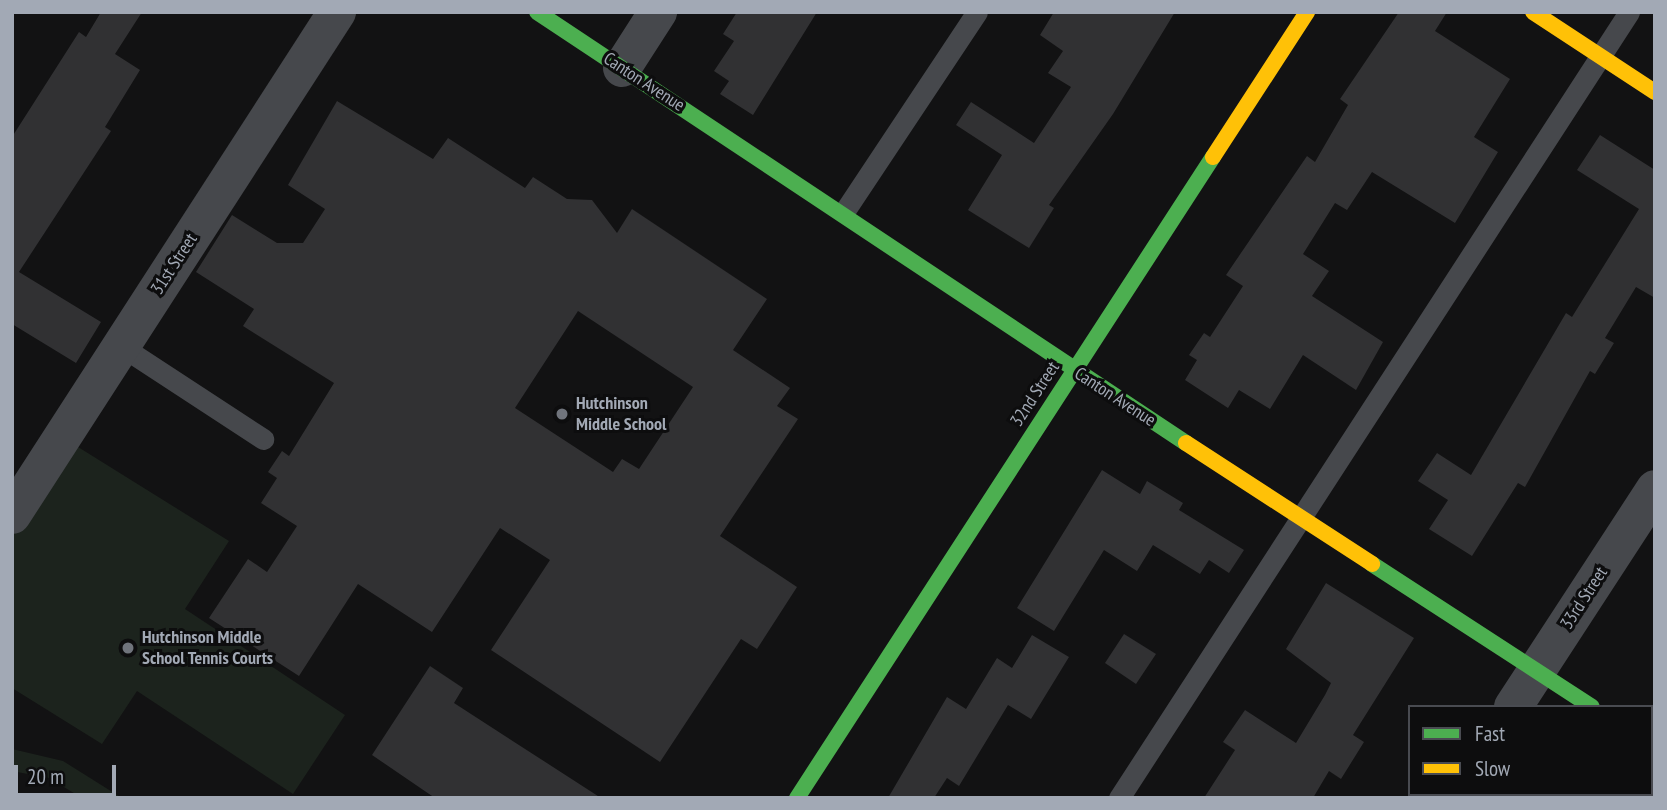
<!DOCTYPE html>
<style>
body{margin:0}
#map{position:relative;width:1667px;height:810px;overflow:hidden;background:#121213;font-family:"PT Sans Narrow",sans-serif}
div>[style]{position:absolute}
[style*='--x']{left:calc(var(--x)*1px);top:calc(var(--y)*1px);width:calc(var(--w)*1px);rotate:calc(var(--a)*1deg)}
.green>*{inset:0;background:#1c231d}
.building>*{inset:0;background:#313133}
.lane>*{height:21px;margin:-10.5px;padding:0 10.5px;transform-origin:10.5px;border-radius:10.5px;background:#46484c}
.street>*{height:38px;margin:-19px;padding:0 19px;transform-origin:19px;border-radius:19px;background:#46484c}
.fast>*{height:16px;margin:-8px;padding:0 8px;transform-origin:8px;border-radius:8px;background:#4caf50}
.slow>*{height:16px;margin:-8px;padding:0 8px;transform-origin:8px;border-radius:8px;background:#ffc107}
.dots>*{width:19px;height:19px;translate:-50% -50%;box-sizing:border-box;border:4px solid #0d0d0e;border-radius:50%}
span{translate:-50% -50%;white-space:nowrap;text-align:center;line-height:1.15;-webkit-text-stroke:6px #0d0d0e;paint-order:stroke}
.street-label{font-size:18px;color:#a2a9b5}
.poi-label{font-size:18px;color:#a2a9b5;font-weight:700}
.left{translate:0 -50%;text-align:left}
.frame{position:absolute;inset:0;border:14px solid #a2a9b5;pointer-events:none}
.legend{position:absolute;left:1408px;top:705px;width:245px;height:91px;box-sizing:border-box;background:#0d0d0e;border:2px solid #494b51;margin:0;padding:9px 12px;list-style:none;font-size:21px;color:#a2a9b5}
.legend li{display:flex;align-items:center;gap:14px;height:35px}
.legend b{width:35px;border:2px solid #494b51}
.scale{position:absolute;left:14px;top:765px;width:102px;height:32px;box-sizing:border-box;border:4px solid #a2a9b5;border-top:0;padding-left:9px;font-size:21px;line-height:24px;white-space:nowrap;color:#a2a9b5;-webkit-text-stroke:5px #0d0d0e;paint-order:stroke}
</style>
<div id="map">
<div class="green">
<i style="clip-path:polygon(62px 437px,229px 541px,185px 609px,345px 715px,293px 794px,137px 691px,102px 744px,12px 688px,12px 515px)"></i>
<i style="clip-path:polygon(12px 749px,63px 761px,122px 798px,82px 798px,49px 778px,12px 771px)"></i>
</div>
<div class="building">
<i style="clip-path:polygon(101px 12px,142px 12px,115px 54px,140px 70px,105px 127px,111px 131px,19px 272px,101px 322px,76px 363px,12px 324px,12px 137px,79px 32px,86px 37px)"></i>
<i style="clip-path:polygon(737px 12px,817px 12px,753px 115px,720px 94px,729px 81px,714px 71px,734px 41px,723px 34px)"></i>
<i style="clip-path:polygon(1054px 12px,1175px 12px,1113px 114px,1049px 205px,1054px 208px,1029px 248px,968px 210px,1002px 155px,956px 125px,971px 102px,1034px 143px,1071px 87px,1048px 73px,1063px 51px,1040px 35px)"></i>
<i style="clip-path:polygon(1399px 12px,1447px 12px,1435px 31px,1510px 79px,1474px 137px,1498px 152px,1455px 223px,1372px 172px,1347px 210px,1335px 203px,1303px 254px,1329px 271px,1312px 296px,1383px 342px,1356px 390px,1303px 355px,1270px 409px,1239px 390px,1228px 408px,1185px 380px,1197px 360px,1189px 355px,1204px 333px,1210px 337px,1243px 286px,1226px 275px,1307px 156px,1315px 162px,1348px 105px,1340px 99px)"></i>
<i style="clip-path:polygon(evenodd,337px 101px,433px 159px,448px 138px,525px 188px,533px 177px,567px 199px,592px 200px,617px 233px,632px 209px,767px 299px,733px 350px,790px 388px,777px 406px,798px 419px,720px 536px,797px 587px,757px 649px,741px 639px,660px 762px,491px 650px,550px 560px,500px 528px,432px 632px,358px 584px,299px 676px,209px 618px,248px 559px,267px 572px,297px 526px,261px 503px,277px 478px,268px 472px,282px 451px,289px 456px,334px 383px,243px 326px,254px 309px,196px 272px,232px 215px,277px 243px,303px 243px,325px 209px,288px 185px,337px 101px,578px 311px,693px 387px,639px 469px,622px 459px,613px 472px,515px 408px,578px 311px)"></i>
<i style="clip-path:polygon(1600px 135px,1655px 170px,1655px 298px,1636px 287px,1605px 338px,1614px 343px,1595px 374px,1590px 371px,1525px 487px,1518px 483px,1472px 556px,1429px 529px,1448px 500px,1418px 481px,1437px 453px,1471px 475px,1566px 313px,1572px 317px,1639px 209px,1577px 170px)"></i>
<i style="clip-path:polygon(1102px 470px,1140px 494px,1147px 481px,1183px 503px,1179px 510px,1244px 550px,1229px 573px,1209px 560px,1200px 574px,1153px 545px,1137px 571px,1104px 550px,1054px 631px,1017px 608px)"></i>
<i style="clip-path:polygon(1326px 583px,1414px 638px,1353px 735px,1364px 742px,1341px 779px,1329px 771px,1313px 798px,1204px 798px,1235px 750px,1223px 742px,1245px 710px,1296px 743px,1325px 695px,1331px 683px,1286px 649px)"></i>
<i style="clip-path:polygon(1124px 634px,1156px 654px,1136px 684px,1105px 663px)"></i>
<i style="clip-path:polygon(1032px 635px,1069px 657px,1031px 719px,1008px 705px,959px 786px,947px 778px,934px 798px,888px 798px,947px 697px,966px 709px,997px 658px,1012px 668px)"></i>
<i style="clip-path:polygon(430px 666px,463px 688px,454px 703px,601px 798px,435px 798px,372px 755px)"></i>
</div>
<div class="lane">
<i style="--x:844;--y:212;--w:240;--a:-56.4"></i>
<i style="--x:121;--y:346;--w:170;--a:33.2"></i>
<i style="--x:1119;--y:798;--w:937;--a:-57.02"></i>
</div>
<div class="street">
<i style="--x:622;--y:68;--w:67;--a:-57.3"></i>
<i style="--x:12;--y:515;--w:599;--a:-57.13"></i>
<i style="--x:1513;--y:707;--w:260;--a:-56.9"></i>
<i style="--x:1651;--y:745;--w:4;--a:27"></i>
<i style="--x:1454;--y:798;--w:4;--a:-63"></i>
</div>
<div class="fast">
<i style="--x:537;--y:12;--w:779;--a:33.59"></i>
<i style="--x:1372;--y:564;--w:262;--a:33"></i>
<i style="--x:797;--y:798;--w:764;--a:-57.02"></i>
</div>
<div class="slow">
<i style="--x:1533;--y:12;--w:146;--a:33.3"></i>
<i style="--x:1213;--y:157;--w:173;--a:-57"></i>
<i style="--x:1186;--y:443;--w:222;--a:33"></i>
</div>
<div class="dots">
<i style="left:562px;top:414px;background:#70747c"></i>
<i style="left:128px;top:648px;background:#70747c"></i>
</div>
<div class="street-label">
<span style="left:644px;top:82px;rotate:33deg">Canton Avenue</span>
<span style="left:174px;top:264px;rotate:-57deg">31st Street</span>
<span style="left:1035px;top:394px;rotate:-57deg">32nd Street</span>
<span style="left:1115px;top:397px;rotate:33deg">Canton Avenue</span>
<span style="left:1584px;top:598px;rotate:-57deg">33rd Street</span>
</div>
<div class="poi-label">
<span class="left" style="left:576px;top:414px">Hutchinson<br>Middle School</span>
<span class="left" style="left:142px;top:648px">Hutchinson Middle<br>School Tennis Courts</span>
</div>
<div class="frame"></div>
<ul class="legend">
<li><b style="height:9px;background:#4caf50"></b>Fast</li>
<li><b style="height:9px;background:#ffc107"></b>Slow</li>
</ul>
<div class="scale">20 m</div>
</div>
